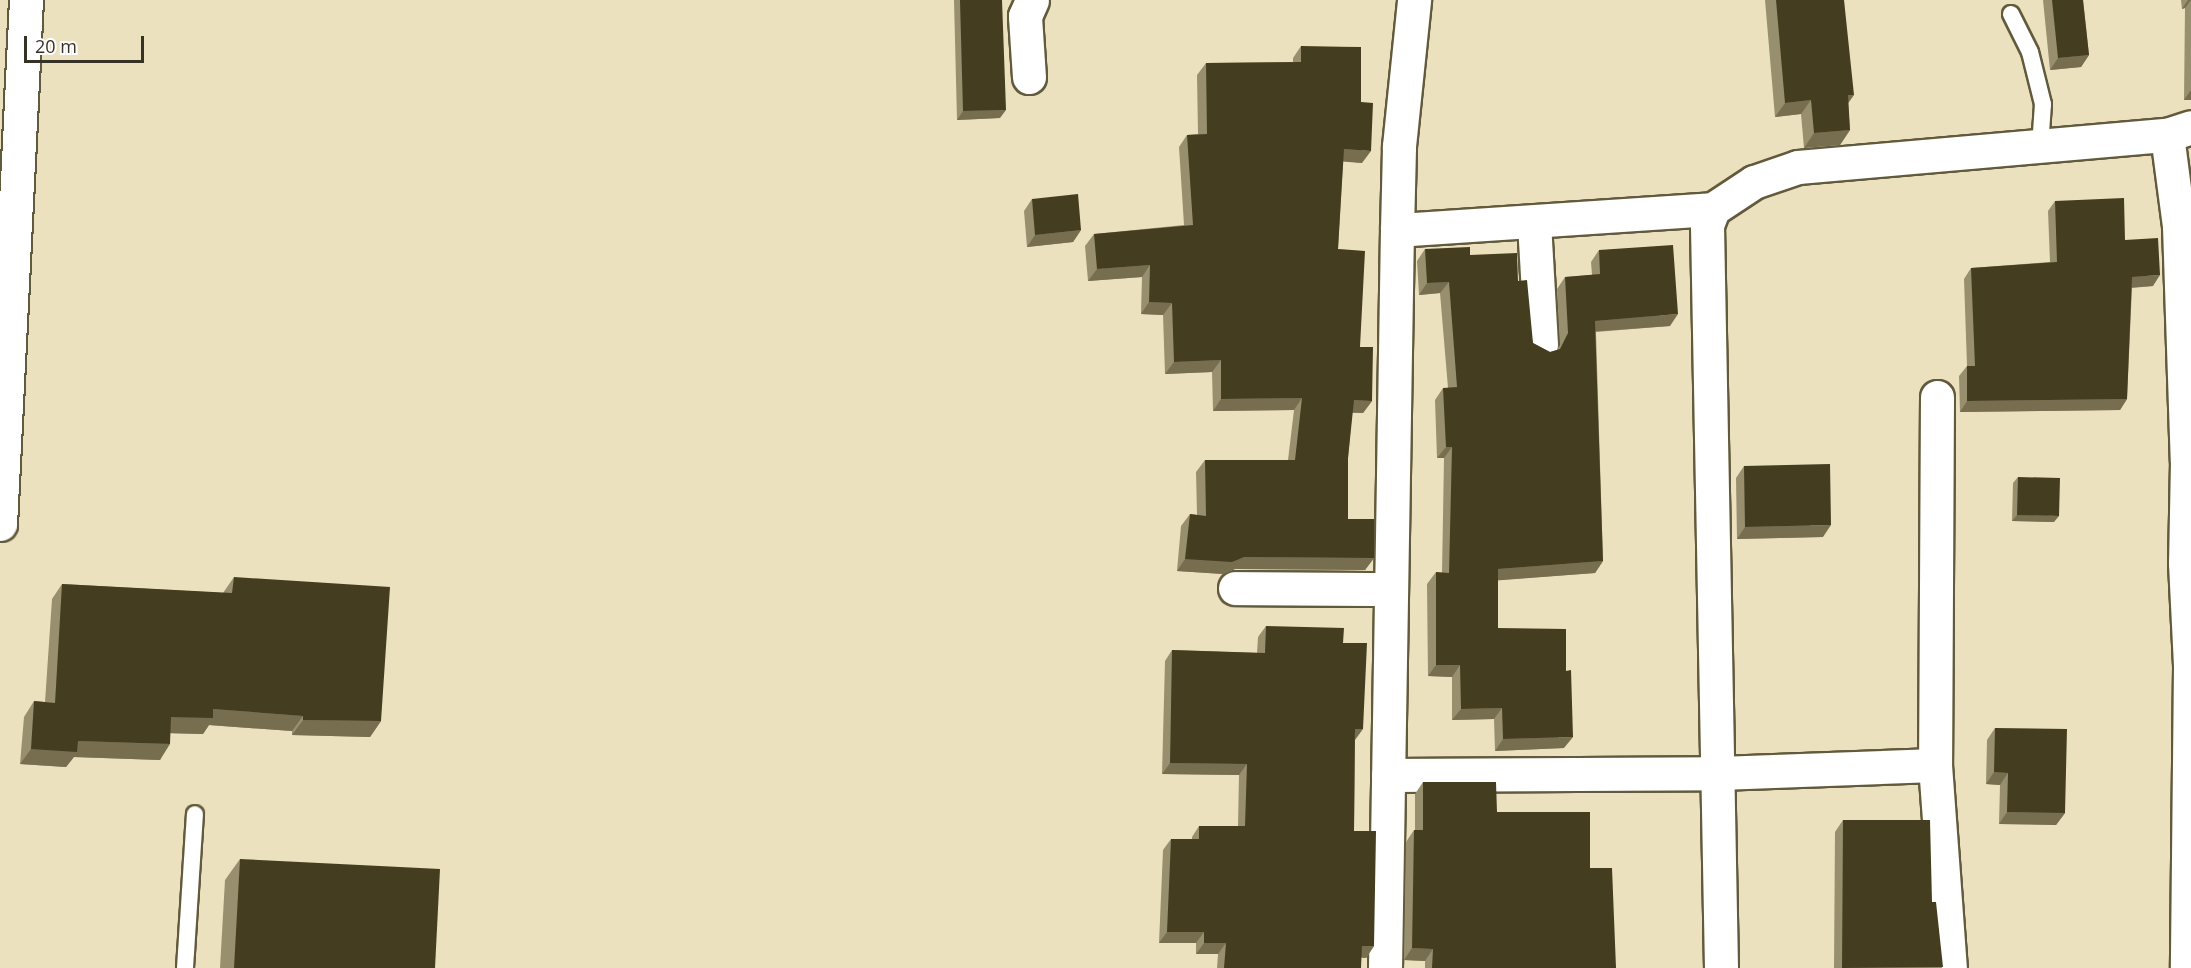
<!DOCTYPE html>
<style>
body{margin:0}
#map{position:relative;width:2191px;height:968px;overflow:hidden;background:#ebe1bf;font-family:"Open Sans",sans-serif}
div>[style]{position:absolute}
[style*='--x']{left:calc(var(--x)*1px);top:calc(var(--y)*1px);width:calc(var(--w)*1px);rotate:calc(var(--a)*1deg)}
.roads{filter:drop-shadow(2px 0 #625a3c) drop-shadow(-2px 0 #625a3c) drop-shadow(0 2px #625a3c) drop-shadow(0 -2px #625a3c)}
.service>*{height:16px;margin:-8px;padding:0 8px;transform-origin:8px;border-radius:8px;background:#fff}
.minor>*{height:33px;margin:-16.5px;padding:0 16.5px;transform-origin:16.5px;border-radius:16.5px;background:#fff}
.tertiary>*{height:33px;margin:-16.5px;padding:0 16.5px;transform-origin:16.5px;border-radius:16.5px;background:#fff}
.wall>*{inset:0;background:#988f6f}
.shaded-wall>*{inset:0;background:#776e4f}
.building>*{inset:0;background:#453d1f}
span{translate:-50% -50%;white-space:nowrap;text-align:center;line-height:1.15;-webkit-text-stroke:6px #fff;paint-order:stroke}
.scale{position:absolute;left:24px;top:36px;width:120px;height:27px;box-sizing:border-box;border:3px solid #363225;border-top:0;padding-left:8px;font-size:18px;line-height:21px;white-space:nowrap;color:#363225;-webkit-text-stroke:4px #fff;paint-order:stroke}
</style>
<div id="map">
<div class="roads">
<div class="service">
<i style="--x:2011;--y:14;--w:42;--a:63.4"></i>
<i style="--x:2030;--y:52;--w:54;--a:76"></i>
<i style="--x:2043;--y:104;--w:39;--a:94"></i>
<i style="--x:185;--y:968;--w:154;--a:-86.3"></i>
</div>
<div class="minor">
<i style="--x:1029;--y:77;--w:61;--a:-93.8"></i>
<i style="--x:1025;--y:16;--w:17;--a:-66"></i>
<i style="--x:2167;--y:135;--w:92;--a:82.5"></i>
<i style="--x:2179;--y:226;--w:235;--a:88.1"></i>
<i style="--x:2187;--y:461;--w:102;--a:91.1"></i>
<i style="--x:2185;--y:563;--w:104;--a:87.2"></i>
<i style="--x:2190;--y:667;--w:301;--a:90.6"></i>
<i style="--x:1534;--y:223;--w:122;--a:86.7"></i>
<i style="--x:1397;--y:230;--w:317;--a:-3.8"></i>
<i style="--x:1937;--y:397;--w:368;--a:90.3"></i>
<i style="--x:1935;--y:765;--w:204;--a:85.8"></i>
<i style="--x:0;--y:524;--w:525;--a:-87.16"></i>
<i style="--x:1235;--y:588;--w:155;--a:0.4"></i>
<i style="--x:1388;--y:775;--w:331;--a:-0.3"></i>
<i style="--x:1719;--y:773;--w:216;--a:-2.1"></i>
<i style="--x:1721;--y:968;--w:743;--a:-91.08"></i>
<i style="--x:1707;--y:225;--w:17;--a:-69"></i>
<i style="--x:1713;--y:209;--w:49;--a:-33.4"></i>
<i style="--x:1754;--y:182;--w:46;--a:-18.8"></i>
<i style="--x:1798;--y:167;--w:370;--a:-5"></i>
<i style="--x:2167;--y:135;--w:25;--a:-18"></i>
</div>
<div class="tertiary">
<i style="--x:1385;--y:968;--w:738;--a:-89.07"></i>
<i style="--x:1397;--y:230;--w:84;--a:-88.6"></i>
<i style="--x:1399;--y:146;--w:147;--a:-84.1"></i>
</div>
</div>
<div class="wall">
<i style="clip-path:polygon(954px 0,1002px 0,1000px 118px,957px 120px)"></i>
<i style="clip-path:polygon(1765px 0,1844px 0,1848px 103px,1850px 130px,1840px 145px,1804px 148px,1801px 114px,1775px 117px)"></i>
<i style="clip-path:polygon(2043px 0,2083px 0,2089px 55px,2081px 67px,2050px 70px)"></i>
<i style="clip-path:polygon(2181px 0,2191px 0,2191px 100px,2184px 100px,2185px 8px,2182px 9px)"></i>
<i style="clip-path:polygon(1301px 46px,1361px 102px,1362px 163px,1343px 161px,1338px 249px,1372px 401px,1363px 413px,1352px 413px,1348px 458px,1348px 519px,1374px 558px,1365px 570px,1235px 569px,1223px 574px,1177px 571px,1181px 526px,1190px 514px,1197px 515px,1196px 472px,1205px 460px,1288px 460px,1294px 410px,1213px 411px,1212px 372px,1165px 374px,1163px 315px,1141px 314px,1142px 277px,1088px 281px,1085px 246px,1094px 234px,1184px 225px,1179px 147px,1187px 135px,1198px 134px,1197px 75px,1206px 63px,1293px 62px,1293px 58px)"></i>
<i style="clip-path:polygon(1032px 199px,1081px 230px,1073px 242px,1027px 247px,1024px 211px)"></i>
<i style="clip-path:polygon(2055px 201px,2125px 240px,2153px 286px,2132px 288px,2127px 399px,2120px 410px,1960px 412px,1959px 376px,1967px 366px,1964px 279px,1971px 268px,2050px 262px,2048px 211px)"></i>
<i style="clip-path:polygon(1425px 249px,1470px 255px,1518px 281px,1533px 343px,1550px 352px,1557px 350px,1560px 345px,1557px 289px,1565px 277px,1592px 275px,1591px 262px,1599px 250px,1670px 326px,1596px 332px,1603px 561px,1595px 573px,1498px 580px,1498px 628px,1564px 748px,1495px 751px,1494px 719px,1452px 720px,1452px 677px,1428px 676px,1427px 584px,1436px 572px,1442px 573px,1444px 458px,1437px 458px,1435px 400px,1443px 388px,1448px 388px,1440px 293px,1419px 295px,1417px 261px)"></i>
<i style="clip-path:polygon(1744px 466px,1823px 537px,1737px 539px,1736px 478px)"></i>
<i style="clip-path:polygon(2018px 477px,2054px 522px,2012px 521px,2013px 483px)"></i>
<i style="clip-path:polygon(234px 577px,381px 721px,370px 737px,292px 735px,292px 731px,209px 725px,203px 734px,170px 733px,160px 760px,74px 757px,66px 767px,20px 764px,24px 717px,34px 701px,45px 702px,52px 599px,62px 584px,223px 593px)"></i>
<i style="clip-path:polygon(1266px 626px,1343px 643px,1355px 740px,1354px 831px,1374px 946px,1366px 958px,1361px 957px,1361px 968px,1217px 968px,1218px 954px,1196px 954px,1196px 943px,1159px 943px,1163px 850px,1171px 839px,1192px 839px,1192px 837px,1199px 826px,1238px 826px,1239px 775px,1162px 774px,1165px 661px,1172px 650px,1257px 653px,1258px 637px)"></i>
<i style="clip-path:polygon(1995px 728px,2065px 813px,2056px 825px,1999px 824px,2000px 785px,1986px 784px,1987px 740px)"></i>
<i style="clip-path:polygon(1423px 782px,1497px 812px,1590px 868px,1616px 968px,1425px 968px,1425px 961px,1404px 960px,1406px 842px,1414px 830px,1415px 830px,1415px 794px)"></i>
<i style="clip-path:polygon(1843px 820px,1932px 902px,1942px 968px,1834px 968px,1835px 832px)"></i>
<i style="clip-path:polygon(240px 859px,435px 968px,220px 968px,225px 880px)"></i>
</div>
<div class="shaded-wall">
<i style="clip-path:polygon(2188px 0,2191px 0,2185px 8px,2182px 9px)"></i>
<i style="clip-path:polygon(2089px 55px,2081px 67px,2050px 70px,2058px 58px)"></i>
<i style="clip-path:polygon(2191px 90px,2191px 100px,2184px 100px)"></i>
<i style="clip-path:polygon(1848px 95px,1854px 95px,1844px 109px)"></i>
<i style="clip-path:polygon(1811px 100px,1801px 114px,1775px 117px,1785px 103px)"></i>
<i style="clip-path:polygon(1006px 110px,1000px 118px,957px 120px,963px 111px)"></i>
<i style="clip-path:polygon(1850px 130px,1840px 145px,1804px 148px,1814px 133px)"></i>
<i style="clip-path:polygon(1344px 149px,1371px 151px,1362px 163px,1335px 161px)"></i>
<i style="clip-path:polygon(1081px 230px,1073px 242px,1027px 247px,1035px 235px)"></i>
<i style="clip-path:polygon(1150px 265px,1142px 277px,1088px 281px,1097px 269px)"></i>
<i style="clip-path:polygon(2160px 275px,2153px 286px,2125px 288px,2132px 277px)"></i>
<i style="clip-path:polygon(1449px 282px,1440px 293px,1419px 295px,1427px 283px)"></i>
<i style="clip-path:polygon(1149px 302px,1172px 303px,1163px 315px,1141px 314px)"></i>
<i style="clip-path:polygon(1678px 314px,1670px 326px,1587px 332px,1595px 321px)"></i>
<i style="clip-path:polygon(1221px 360px,1212px 372px,1165px 374px,1174px 362px)"></i>
<i style="clip-path:polygon(1302px 398px,1294px 410px,1213px 411px,1221px 399px)"></i>
<i style="clip-path:polygon(2127px 399px,2120px 410px,1960px 412px,1967px 401px)"></i>
<i style="clip-path:polygon(1354px 400px,1372px 401px,1363px 413px,1345px 412px)"></i>
<i style="clip-path:polygon(1446px 447px,1452px 447px,1444px 458px,1437px 458px)"></i>
<i style="clip-path:polygon(2017px 515px,2059px 516px,2054px 522px,2012px 521px)"></i>
<i style="clip-path:polygon(1831px 525px,1823px 537px,1737px 539px,1745px 527px)"></i>
<i style="clip-path:polygon(1244px 557px,1374px 558px,1365px 570px,1235px 569px,1223px 574px,1177px 571px,1185px 559px)"></i>
<i style="clip-path:polygon(1603px 561px,1595px 573px,1490px 581px,1498px 569px)"></i>
<i style="clip-path:polygon(1436px 665px,1460px 665px,1452px 677px,1428px 676px)"></i>
<i style="clip-path:polygon(1502px 708px,1494px 719px,1452px 720px,1461px 709px)"></i>
<i style="clip-path:polygon(213px 709px,303px 716px,292px 731px,209px 725px,203px 734px,160px 733px,171px 717px)"></i>
<i style="clip-path:polygon(303px 720px,381px 721px,370px 737px,292px 735px)"></i>
<i style="clip-path:polygon(1355px 729px,1363px 729px,1355px 740px)"></i>
<i style="clip-path:polygon(1573px 737px,1564px 748px,1495px 751px,1503px 739px)"></i>
<i style="clip-path:polygon(78px 741px,170px 744px,160px 760px,74px 757px,66px 767px,20px 764px,31px 749px)"></i>
<i style="clip-path:polygon(1170px 763px,1247px 764px,1239px 775px,1162px 774px)"></i>
<i style="clip-path:polygon(1994px 772px,2008px 773px,2000px 785px,1986px 784px)"></i>
<i style="clip-path:polygon(2007px 812px,2065px 813px,2056px 825px,1999px 824px)"></i>
<i style="clip-path:polygon(1167px 932px,1204px 932px,1196px 943px,1159px 943px)"></i>
<i style="clip-path:polygon(1204px 943px,1226px 943px,1218px 954px,1196px 954px)"></i>
<i style="clip-path:polygon(1362px 946px,1374px 946px,1366px 958px,1354px 957px)"></i>
<i style="clip-path:polygon(1412px 948px,1433px 949px,1425px 961px,1404px 960px)"></i>
</div>
<div class="building">
<i style="clip-path:polygon(960px 0,1002px 0,1006px 110px,963px 111px)"></i>
<i style="clip-path:polygon(1776px 0,1844px 0,1854px 95px,1848px 95px,1850px 130px,1814px 133px,1811px 100px,1785px 103px)"></i>
<i style="clip-path:polygon(2052px 0,2083px 0,2089px 55px,2058px 58px)"></i>
<i style="clip-path:polygon(1301px 46px,1361px 47px,1361px 102px,1373px 103px,1371px 151px,1344px 149px,1338px 249px,1365px 251px,1360px 347px,1373px 347px,1372px 401px,1354px 400px,1348px 458px,1348px 519px,1374px 519px,1374px 558px,1244px 557px,1232px 562px,1185px 559px,1190px 514px,1206px 516px,1205px 460px,1295px 460px,1302px 398px,1221px 399px,1221px 360px,1174px 362px,1172px 303px,1149px 302px,1150px 265px,1097px 269px,1094px 234px,1193px 225px,1187px 135px,1207px 134px,1206px 63px,1301px 62px)"></i>
<i style="clip-path:polygon(1078px 194px,1081px 230px,1035px 235px,1032px 199px)"></i>
<i style="clip-path:polygon(2124px 198px,2125px 240px,2158px 238px,2160px 275px,2132px 277px,2127px 399px,1967px 401px,1967px 366px,1975px 366px,1971px 268px,2057px 262px,2055px 201px)"></i>
<i style="clip-path:polygon(1673px 245px,1678px 314px,1595px 321px,1603px 561px,1498px 569px,1498px 628px,1566px 629px,1566px 671px,1571px 670px,1573px 737px,1503px 739px,1502px 708px,1461px 709px,1460px 665px,1436px 665px,1436px 572px,1449px 573px,1452px 447px,1446px 447px,1443px 388px,1457px 387px,1449px 282px,1427px 283px,1425px 249px,1470px 247px,1470px 255px,1517px 253px,1518px 281px,1527px 280px,1533px 343px,1550px 352px,1560px 349px,1568px 333px,1565px 277px,1600px 274px,1599px 250px)"></i>
<i style="clip-path:polygon(1830px 464px,1831px 525px,1745px 527px,1744px 466px)"></i>
<i style="clip-path:polygon(2018px 477px,2060px 478px,2059px 516px,2017px 515px)"></i>
<i style="clip-path:polygon(234px 577px,390px 587px,381px 721px,303px 720px,303px 716px,213px 709px,213px 718px,171px 717px,170px 744px,78px 741px,77px 752px,31px 749px,34px 701px,55px 703px,62px 584px,232px 593px)"></i>
<i style="clip-path:polygon(1266px 626px,1344px 628px,1343px 643px,1367px 643px,1363px 729px,1355px 729px,1354px 831px,1376px 831px,1374px 946px,1362px 946px,1361px 968px,1224px 968px,1226px 943px,1204px 943px,1204px 932px,1167px 932px,1171px 839px,1199px 839px,1199px 826px,1245px 826px,1247px 764px,1170px 763px,1172px 650px,1265px 653px)"></i>
<i style="clip-path:polygon(1995px 728px,2067px 729px,2065px 813px,2007px 812px,2008px 773px,1994px 772px)"></i>
<i style="clip-path:polygon(1423px 782px,1496px 782px,1497px 812px,1590px 812px,1590px 868px,1612px 868px,1616px 968px,1432px 968px,1433px 949px,1412px 948px,1414px 830px,1423px 830px)"></i>
<i style="clip-path:polygon(1843px 820px,1930px 820px,1932px 902px,1936px 902px,1943px 967px,1842px 968px)"></i>
<i style="clip-path:polygon(240px 859px,440px 869px,435px 968px,234px 968px)"></i>
</div>
<div class="scale">20 m</div>
</div>
